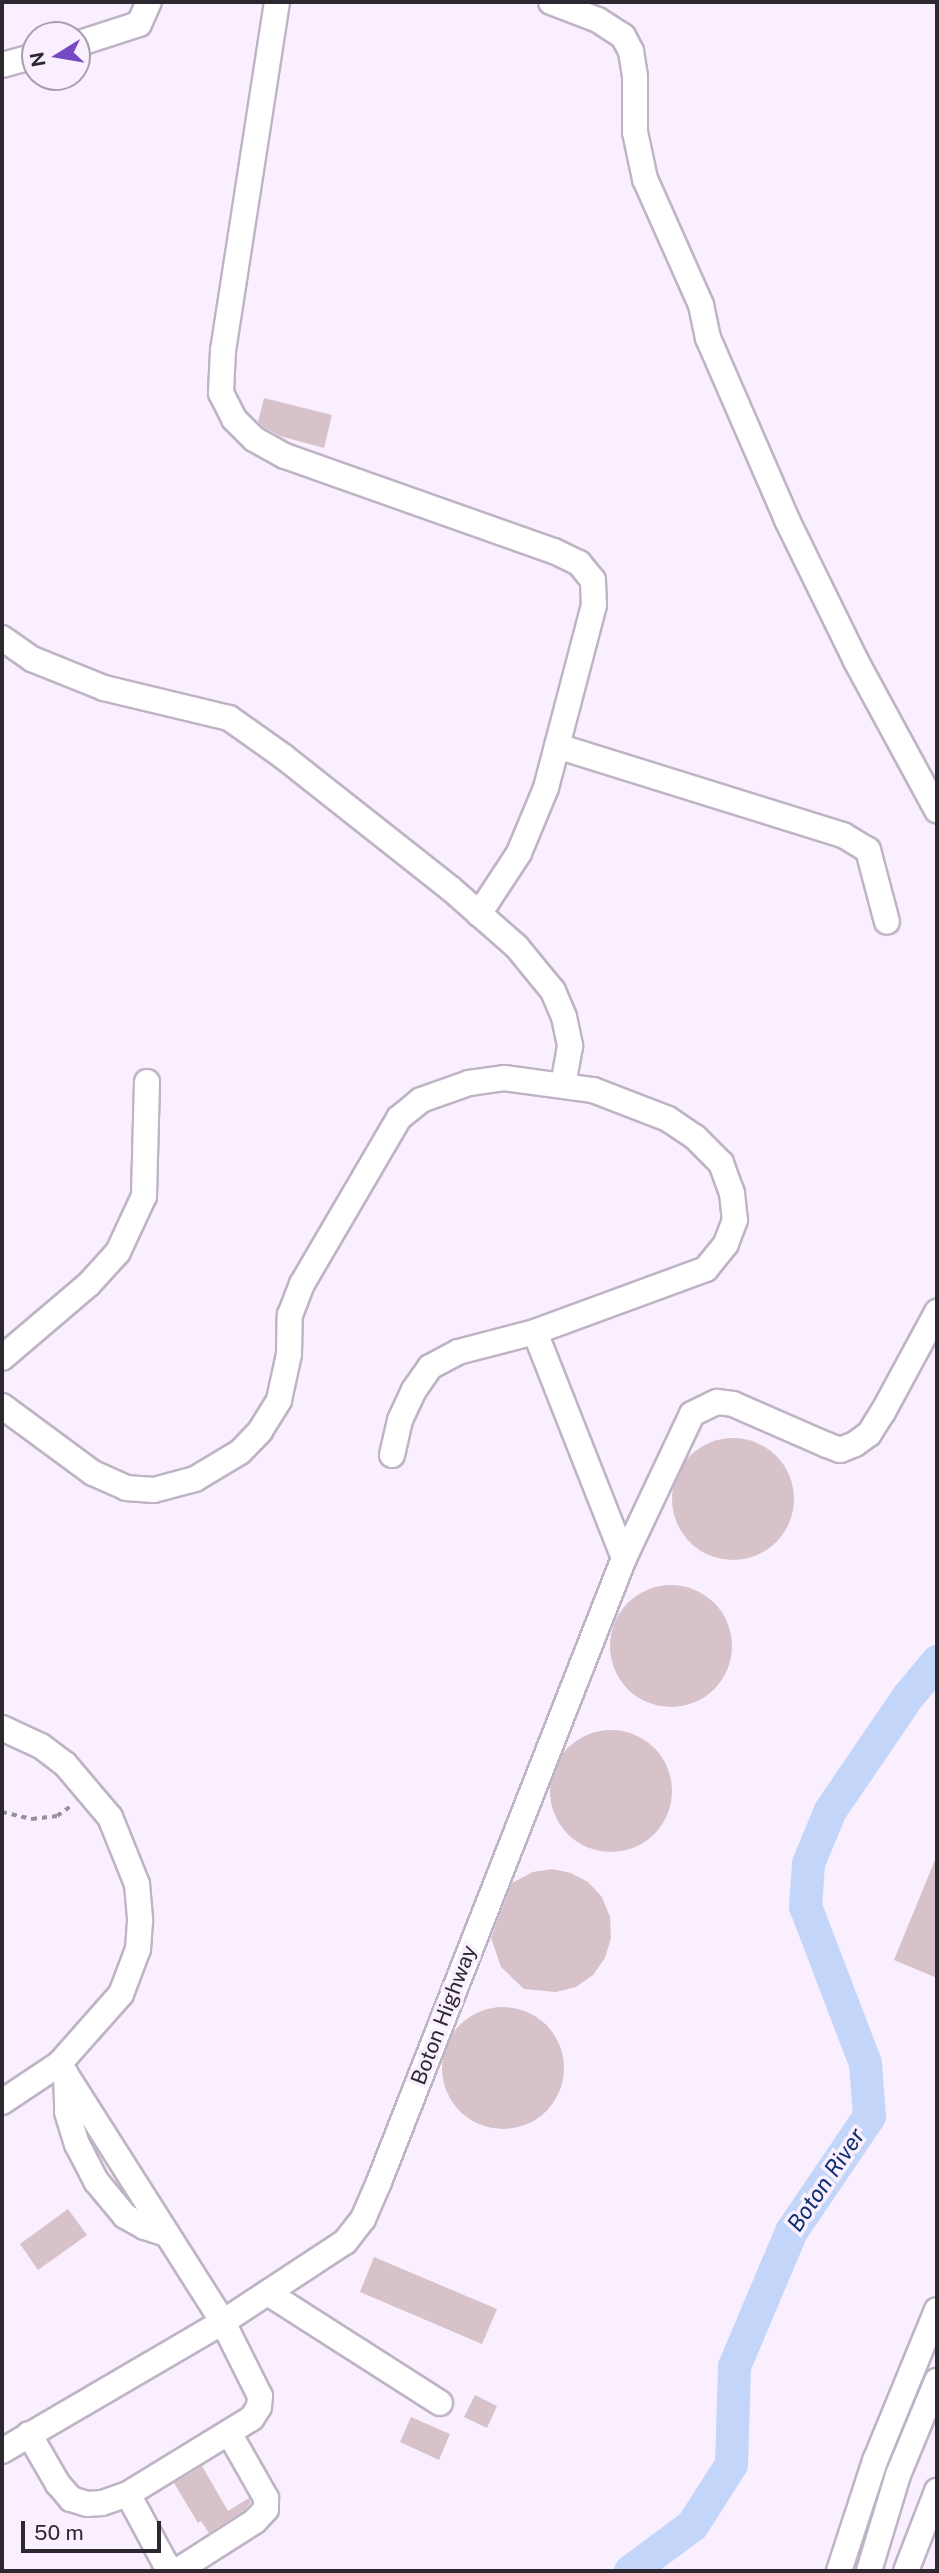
<!DOCTYPE html>
<style>
body{margin:0}
#map{position:relative;width:939px;height:2573px;overflow:hidden;background:#f9effe;font-family:"Public Sans",sans-serif}
div>[style]{position:absolute}
[style*='--x']{left:calc(var(--x)*1px);top:calc(var(--y)*1px);width:calc(var(--w)*1px);rotate:calc(var(--a)*1deg)}
.river>*{height:33px;margin:-16.5px;padding:0 16.5px;transform-origin:16.5px;border-radius:16.5px;background:#c3d6fa}
.building>*{inset:0;background:#d8c2ca}
.round{border-radius:50%}
.path>*{height:3.5px;margin-top:-1.75px;transform-origin:0;background:repeating-linear-gradient(90deg,#978f9a 0 5px,transparent 0 10px)}
.roads{filter:drop-shadow(2px 0 #bfb4c5) drop-shadow(-2px 0 #bfb4c5) drop-shadow(0 2px #bfb4c5) drop-shadow(0 -2px #bfb4c5)}
.minor>*{height:24px;margin:-12px;padding:0 12px;transform-origin:12px;border-radius:12px;background:#fff}
span{translate:-50% -50%;white-space:nowrap;text-align:center;line-height:1.15;-webkit-text-stroke:7px #f9effe;paint-order:stroke}
.street-label{font-size:21px;color:#2d282f}
.water-label{font-size:23px;color:#0f2f71;font-style:italic}
.frame{position:absolute;inset:0;border:4px solid #2d282f;pointer-events:none}
.north{position:absolute;left:21px;top:21px;width:70px;height:70px;box-sizing:border-box;background:#f9effe;border:2px solid #a79fab;border-radius:50%;rotate:259deg;font-size:19px;font-weight:700;line-height:28px;text-align:center;color:#2d282f}
.north::after{content:'';display:block;margin:auto;width:24px;height:32px;background:#754ac2;clip-path:polygon(50% 0,100% 100%,50% 72%,0 100%)}
.scale{position:absolute;left:21px;top:2521px;width:140px;height:32px;box-sizing:border-box;border:4px solid #2d282f;border-top:0;padding-left:9px;font-size:21px;line-height:24px;white-space:nowrap;color:#2d282f;-webkit-text-stroke:5px #f9effe;paint-order:stroke}
</style>
<div id="map">
<div class="river">
<i style="--x:630;--y:2571;--w:77;--a:-36.6"></i>
<i style="--x:692;--y:2525;--w:72;--a:-57.4"></i>
<i style="--x:731;--y:2464;--w:98;--a:-88.2"></i>
<i style="--x:734;--y:2366;--w:147;--a:-67.1"></i>
<i style="--x:791;--y:2231;--w:139;--a:-55.9"></i>
<i style="--x:869;--y:2116;--w:53;--a:-94.3"></i>
<i style="--x:865;--y:2063;--w:168;--a:-110.9"></i>
<i style="--x:805;--y:1906;--w:43;--a:-86"></i>
<i style="--x:808;--y:1863;--w:57;--a:-67.5"></i>
<i style="--x:830;--y:1810;--w:137;--a:-55.7"></i>
<i style="--x:907;--y:1697;--w:47;--a:-50.2"></i>
</div>
<div class="building">
<i style="clip-path:polygon(264px 398px,332px 415px,324px 448px,280px 436px,263px 427px,258px 422px)"></i>
<i class="round" style="left:672px;top:1438px;width:122px;height:122px"></i>
<i class="round" style="left:610px;top:1585px;width:122px;height:122px"></i>
<i class="round" style="left:550px;top:1730px;width:122px;height:122px"></i>
<i style="clip-path:polygon(937px 1855px,937px 1978px,894px 1960px)"></i>
<i style="clip-path:polygon(552px 1869px,571px 1873px,588px 1882px,602px 1897px,610px 1917px,611px 1938px,605px 1958px,593px 1975px,576px 1987px,556px 1992px,524px 1989px,501px 1967px,491px 1938px,512px 1883px,533px 1872px)"></i>
<i class="round" style="left:442px;top:2007px;width:122px;height:122px"></i>
<i style="clip-path:polygon(68px 2209px,87px 2235px,38px 2270px,20px 2244px)"></i>
<i style="clip-path:polygon(374px 2257px,497px 2309px,482px 2344px,360px 2292px)"></i>
<i style="clip-path:polygon(475px 2395px,497px 2406px,487px 2428px,464px 2417px)"></i>
<i style="clip-path:polygon(411px 2417px,450px 2434px,439px 2460px,400px 2442px)"></i>
<i style="clip-path:polygon(202px 2466px,228px 2511px,249px 2498px,251px 2502px,245px 2510px,209px 2533px,201px 2521px,198px 2523px,174px 2483px)"></i>
</div>
<div class="path">
<i style="--x:2;--y:1812;--w:31;--a:13"></i>
<i style="--x:32;--y:1819;--w:25;--a:-7"></i>
<i style="--x:57;--y:1816;--w:19;--a:-36"></i>
</div>
<div class="roads">
<div class="minor">
<i style="--x:277;--y:2;--w:352;--a:98.8"></i>
<i style="--x:223;--y:350;--w:43;--a:92.7"></i>
<i style="--x:221;--y:393;--w:29;--a:63"></i>
<i style="--x:234;--y:419;--w:28;--a:45"></i>
<i style="--x:254;--y:439;--w:35;--a:29"></i>
<i style="--x:285;--y:456;--w:285;--a:19.5"></i>
<i style="--x:554;--y:551;--w:28;--a:26"></i>
<i style="--x:579;--y:563;--w:22;--a:51"></i>
<i style="--x:593;--y:580;--w:25;--a:88"></i>
<i style="--x:594;--y:605;--w:189;--a:104.7"></i>
<i style="--x:546;--y:788;--w:70;--a:112.6"></i>
<i style="--x:519;--y:853;--w:73;--a:123.3"></i>
<i style="--x:551;--y:2;--w:50;--a:21"></i>
<i style="--x:598;--y:20;--w:30;--a:33"></i>
<i style="--x:623;--y:36;--w:17;--a:62"></i>
<i style="--x:631;--y:51;--w:26;--a:81"></i>
<i style="--x:635;--y:77;--w:55;--a:90"></i>
<i style="--x:635;--y:132;--w:48;--a:78"></i>
<i style="--x:645;--y:179;--w:138;--a:66"></i>
<i style="--x:701;--y:305;--w:34;--a:78"></i>
<i style="--x:708;--y:338;--w:198;--a:66.5"></i>
<i style="--x:787;--y:520;--w:157;--a:63.9"></i>
<i style="--x:856;--y:661;--w:170;--a:61.5"></i>
<i style="--x:77;--y:44;--w:65;--a:-17.9"></i>
<i style="--x:139;--y:24;--w:24;--a:-66"></i>
<i style="--x:2;--y:65;--w:34;--a:-15"></i>
<i style="--x:2;--y:638;--w:37;--a:35"></i>
<i style="--x:32;--y:659;--w:78;--a:21.9"></i>
<i style="--x:104;--y:688;--w:129;--a:13.5"></i>
<i style="--x:229;--y:718;--w:67;--a:35.3"></i>
<i style="--x:284;--y:757;--w:211;--a:38.3"></i>
<i style="--x:450;--y:888;--w:89;--a:41.4"></i>
<i style="--x:517;--y:947;--w:57;--a:50.7"></i>
<i style="--x:553;--y:991;--w:28;--a:67"></i>
<i style="--x:564;--y:1017;--w:30;--a:78"></i>
<i style="--x:570;--y:1046;--w:39;--a:100"></i>
<i style="--x:557;--y:746;--w:300;--a:17.3"></i>
<i style="--x:843;--y:835;--w:29;--a:31"></i>
<i style="--x:868;--y:850;--w:74;--a:75.2"></i>
<i style="--x:2;--y:1358;--w:114;--a:-40.4"></i>
<i style="--x:89;--y:1284;--w:43;--a:-47.8"></i>
<i style="--x:118;--y:1252;--w:62;--a:-65.1"></i>
<i style="--x:144;--y:1196;--w:114;--a:-88.5"></i>
<i style="--x:2;--y:1406;--w:113;--a:36.4"></i>
<i style="--x:93;--y:1473;--w:36;--a:24"></i>
<i style="--x:126;--y:1488;--w:28;--a:4"></i>
<i style="--x:154;--y:1490;--w:42;--a:-15"></i>
<i style="--x:195;--y:1479;--w:52;--a:-31"></i>
<i style="--x:240;--y:1452;--w:29;--a:-46"></i>
<i style="--x:260;--y:1431;--w:36;--a:-58"></i>
<i style="--x:279;--y:1400;--w:47;--a:-77.7"></i>
<i style="--x:289;--y:1354;--w:39;--a:-89"></i>
<i style="--x:290;--y:1315;--w:33;--a:-69"></i>
<i style="--x:302;--y:1284;--w:192;--a:-59.7"></i>
<i style="--x:399;--y:1118;--w:28;--a:-39"></i>
<i style="--x:421;--y:1100;--w:51;--a:-19.5"></i>
<i style="--x:469;--y:1083;--w:35;--a:-8"></i>
<i style="--x:504;--y:1078;--w:90;--a:7.7"></i>
<i style="--x:593;--y:1090;--w:80;--a:21.1"></i>
<i style="--x:668;--y:1119;--w:32;--a:34"></i>
<i style="--x:695;--y:1137;--w:37;--a:45"></i>
<i style="--x:721;--y:1163;--w:32;--a:70"></i>
<i style="--x:732;--y:1193;--w:27;--a:84"></i>
<i style="--x:735;--y:1220;--w:26;--a:111"></i>
<i style="--x:726;--y:1244;--w:32;--a:129"></i>
<i style="--x:706;--y:1269;--w:182;--a:159.8"></i>
<i style="--x:535;--y:1332;--w:243;--a:68.5"></i>
<i style="--x:392;--y:1455;--w:36;--a:-77"></i>
<i style="--x:400;--y:1420;--w:33;--a:-65"></i>
<i style="--x:414;--y:1390;--w:28;--a:-55"></i>
<i style="--x:430;--y:1367;--w:32;--a:-28"></i>
<i style="--x:458;--y:1352;--w:80;--a:-14.6"></i>
<i style="--x:2;--y:1728;--w:43;--a:24.8"></i>
<i style="--x:41;--y:1746;--w:30;--a:37"></i>
<i style="--x:65;--y:1764;--w:70;--a:49.7"></i>
<i style="--x:110;--y:1817;--w:72;--a:68.1"></i>
<i style="--x:137;--y:1884;--w:37;--a:85"></i>
<i style="--x:140;--y:1921;--w:28;--a:94"></i>
<i style="--x:138;--y:1949;--w:48;--a:110.7"></i>
<i style="--x:121;--y:1994;--w:94;--a:131.5"></i>
<i style="--x:59;--y:2064;--w:69;--a:146.3"></i>
<i style="--x:66;--y:2074;--w:38;--a:88"></i>
<i style="--x:67;--y:2112;--w:34;--a:73"></i>
<i style="--x:77;--y:2144;--w:42;--a:62.8"></i>
<i style="--x:96;--y:2181;--w:45;--a:50.4"></i>
<i style="--x:125;--y:2216;--w:23;--a:29"></i>
<i style="--x:145;--y:2227;--w:23;--a:18"></i>
<i style="--x:268;--y:2293;--w:204;--a:32.6"></i>
<i style="--x:29;--y:2434;--w:58;--a:59.9"></i>
<i style="--x:58;--y:2484;--w:20;--a:49"></i>
<i style="--x:71;--y:2499;--w:17;--a:17"></i>
<i style="--x:87;--y:2504;--w:15;--a:-4"></i>
<i style="--x:102;--y:2503;--w:28;--a:-19"></i>
<i style="--x:128;--y:2494;--w:145;--a:-31.5"></i>
<i style="--x:252;--y:2418;--w:13;--a:-58"></i>
<i style="--x:259;--y:2407;--w:11;--a:-85"></i>
<i style="--x:260;--y:2396;--w:83;--a:-116.6"></i>
<i style="--x:223;--y:2322;--w:306;--a:-122.4"></i>
<i style="--x:2;--y:2451;--w:256;--a:-30.3"></i>
<i style="--x:223;--y:2322;--w:146;--a:-33.3"></i>
<i style="--x:345;--y:2242;--w:29;--a:-52"></i>
<i style="--x:363;--y:2219;--w:40;--a:-66.6"></i>
<i style="--x:379;--y:2182;--w:670;--a:-68.56"></i>
<i style="--x:624;--y:1558;--w:159;--a:-64.7"></i>
<i style="--x:692;--y:1414;--w:28;--a:-26"></i>
<i style="--x:717;--y:1402;--w:16;--a:7"></i>
<i style="--x:733;--y:1404;--w:103;--a:23.6"></i>
<i style="--x:827;--y:1445;--w:14;--a:21"></i>
<i style="--x:840;--y:1450;--w:16;--a:-22"></i>
<i style="--x:855;--y:1444;--w:17;--a:-36"></i>
<i style="--x:869;--y:1434;--w:26;--a:-58"></i>
<i style="--x:883;--y:1412;--w:114;--a:-61.6"></i>
<i style="--x:128;--y:2494;--w:76;--a:61.8"></i>
<i style="--x:164;--y:2561;--w:10;--a:53"></i>
<i style="--x:170;--y:2569;--w:10;--a:0"></i>
<i style="--x:180;--y:2569;--w:89;--a:-32.6"></i>
<i style="--x:255;--y:2521;--w:16;--a:-47"></i>
<i style="--x:266;--y:2509;--w:11;--a:-90"></i>
<i style="--x:266;--y:2498;--w:75;--a:-119.6"></i>
<i style="--x:839;--y:2571;--w:116;--a:-71.9"></i>
<i style="--x:875;--y:2461;--w:163;--a:-67.7"></i>
<i style="--x:869;--y:2571;--w:100;--a:-73.2"></i>
<i style="--x:898;--y:2475;--w:102;--a:-67.5"></i>
<i style="--x:906;--y:2571;--w:86;--a:-68.8"></i>
</div>
</div>
<div class="street-label">
<span style="left:444px;top:2015px;rotate:-69deg">Boton Highway</span>
</div>
<div class="water-label">
<span style="left:826px;top:2180px;rotate:-56deg">Boton River</span>
</div>
<div class="frame"></div>
<div class="north">N</div>
<div class="scale">50 m</div>
</div>
